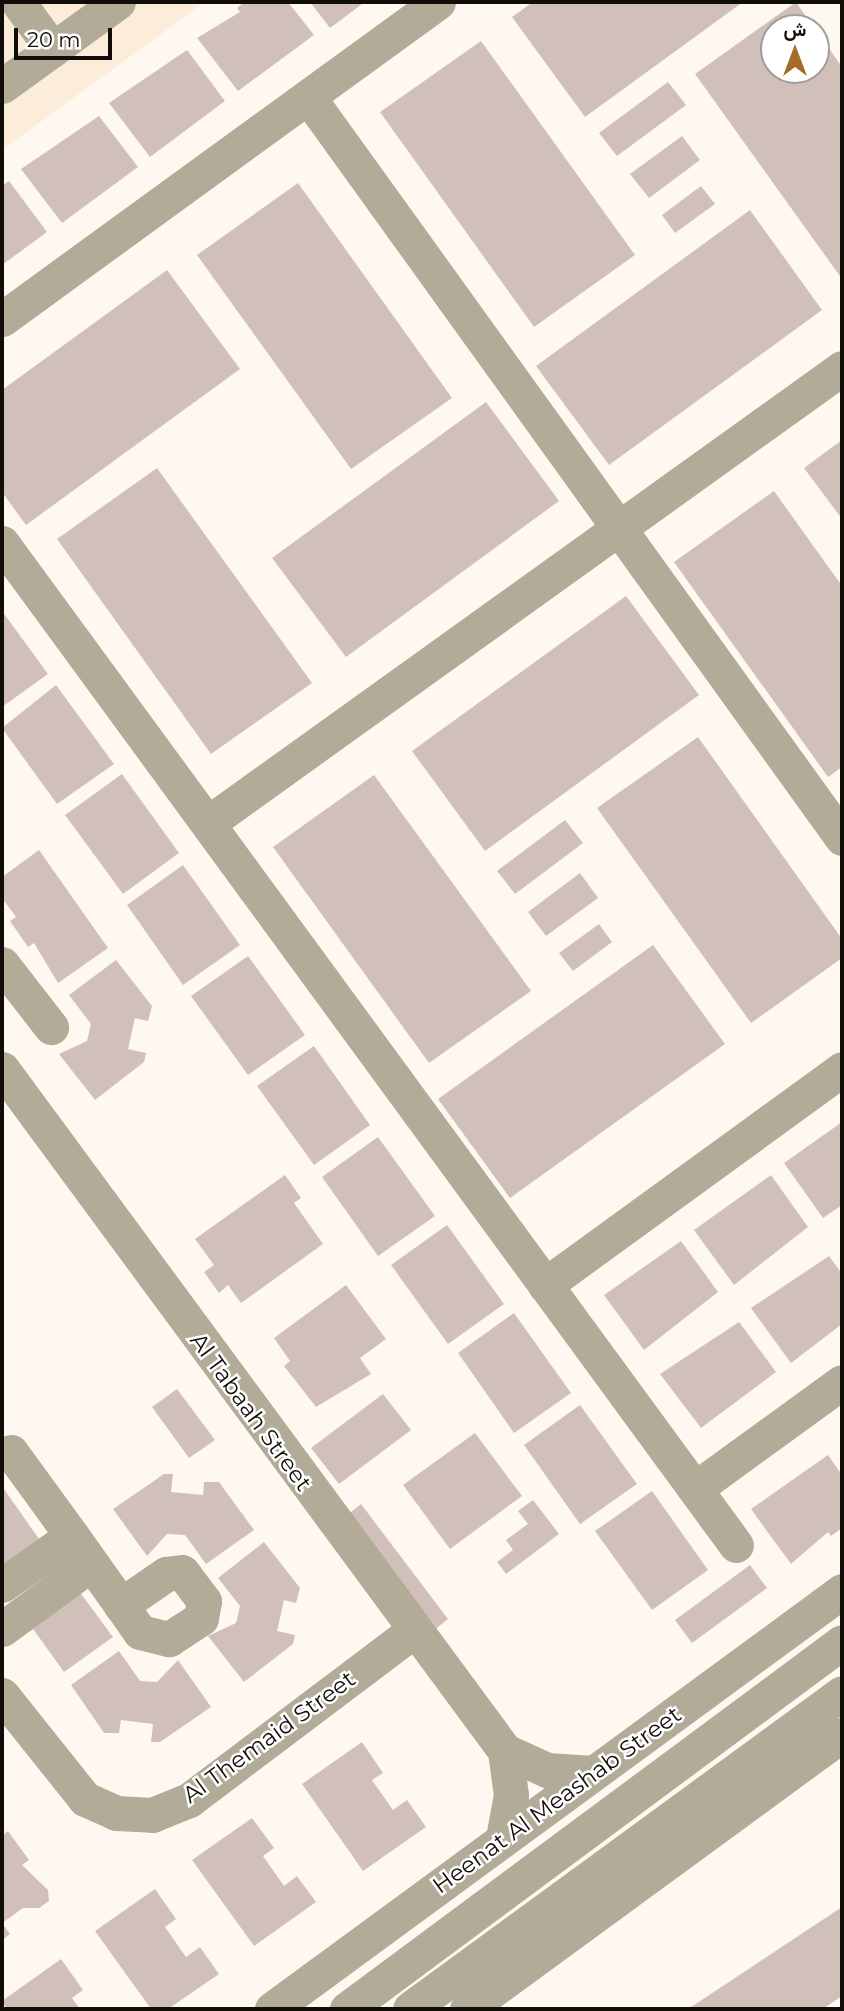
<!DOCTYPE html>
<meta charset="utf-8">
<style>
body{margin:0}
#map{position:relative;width:844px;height:2011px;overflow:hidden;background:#fff8f1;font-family:Montserrat,Vazirmatn,sans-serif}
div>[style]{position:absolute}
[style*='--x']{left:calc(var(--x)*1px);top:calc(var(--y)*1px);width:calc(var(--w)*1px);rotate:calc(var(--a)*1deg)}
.built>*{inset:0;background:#fcecda}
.building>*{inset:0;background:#d1c0ba}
.minor>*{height:35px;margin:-17.5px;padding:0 17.5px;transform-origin:17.5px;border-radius:17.5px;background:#b1ab98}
span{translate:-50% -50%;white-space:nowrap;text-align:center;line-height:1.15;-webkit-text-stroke:5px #fff;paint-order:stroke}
.street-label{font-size:23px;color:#110d09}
.frame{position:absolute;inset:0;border:4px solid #110d09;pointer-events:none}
.north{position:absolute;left:760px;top:14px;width:70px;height:70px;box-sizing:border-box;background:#fff;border:2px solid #a09e9d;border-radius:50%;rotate:0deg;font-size:19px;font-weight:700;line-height:28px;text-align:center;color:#110d09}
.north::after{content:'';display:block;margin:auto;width:24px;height:32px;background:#a66a2d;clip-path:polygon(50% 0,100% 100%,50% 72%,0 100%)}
.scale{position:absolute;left:14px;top:28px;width:98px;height:32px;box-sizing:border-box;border:4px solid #110d09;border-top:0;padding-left:9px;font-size:21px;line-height:24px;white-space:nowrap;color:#110d09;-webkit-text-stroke:5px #fff;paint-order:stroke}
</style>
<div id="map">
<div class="built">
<i style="clip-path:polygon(2px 2px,205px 2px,2px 150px)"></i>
</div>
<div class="building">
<i style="clip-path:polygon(245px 2px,288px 2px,314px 35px,238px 91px,197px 38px,240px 12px,237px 8px)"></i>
<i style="clip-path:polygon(310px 2px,365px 2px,330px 28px)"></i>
<i style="clip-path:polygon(533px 2px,743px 2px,585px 117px,512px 17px)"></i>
<i style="clip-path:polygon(796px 2px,814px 28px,774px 28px,774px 70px,816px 70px,816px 30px,842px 67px,842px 279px,695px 74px)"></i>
<i style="clip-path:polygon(481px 41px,635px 255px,534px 327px,380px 112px)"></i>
<i style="clip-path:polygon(187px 50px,225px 101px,150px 157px,109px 103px)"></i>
<i style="clip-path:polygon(668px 82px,686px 105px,617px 156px,599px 133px)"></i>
<i style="clip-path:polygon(99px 116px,138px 167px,62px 223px,21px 169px)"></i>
<i style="clip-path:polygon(682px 136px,700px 160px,649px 198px,630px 174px)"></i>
<i style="clip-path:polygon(9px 181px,47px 232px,2px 265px,2px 186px)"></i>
<i style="clip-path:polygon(298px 183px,452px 398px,351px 469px,197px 255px)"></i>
<i style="clip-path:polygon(701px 186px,715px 204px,675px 233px,662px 215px)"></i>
<i style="clip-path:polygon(750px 210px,822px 310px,609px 465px,536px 366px)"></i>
<i style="clip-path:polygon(167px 270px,240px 369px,26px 525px,2px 492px,2px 390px)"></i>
<i style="clip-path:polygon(486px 402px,559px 501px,346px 657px,272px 558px)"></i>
<i style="clip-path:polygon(842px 440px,842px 519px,804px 468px)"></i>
<i style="clip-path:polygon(157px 468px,312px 683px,211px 754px,57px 539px)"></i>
<i style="clip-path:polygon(774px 491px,842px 586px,842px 767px,828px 777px,674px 562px)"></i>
<i style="clip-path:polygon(626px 596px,699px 695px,485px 851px,412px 751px)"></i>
<i style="clip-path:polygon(2px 611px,48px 674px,2px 707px)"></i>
<i style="clip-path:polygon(56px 685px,114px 764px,57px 804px,2px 728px)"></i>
<i style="clip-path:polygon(698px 737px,842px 939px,842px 958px,751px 1023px,597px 808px)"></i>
<i style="clip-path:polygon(122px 774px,179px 853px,123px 894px,65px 815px)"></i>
<i style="clip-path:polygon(374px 775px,531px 991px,429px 1063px,273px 847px)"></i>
<i style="clip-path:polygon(565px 820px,583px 843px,515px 894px,497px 871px)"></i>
<i style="clip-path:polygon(39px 850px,108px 948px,58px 983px,34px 943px,28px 947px,10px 921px,16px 917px,2px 898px,2px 877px)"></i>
<i style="clip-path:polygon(183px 865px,240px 945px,183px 985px,127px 905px)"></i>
<i style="clip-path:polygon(580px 873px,598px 898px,546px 936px,528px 912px)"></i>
<i style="clip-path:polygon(599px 924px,612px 942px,573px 971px,559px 953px)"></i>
<i style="clip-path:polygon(653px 945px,725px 1044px,510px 1198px,438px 1099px)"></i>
<i style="clip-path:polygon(248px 956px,305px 1035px,248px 1075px,191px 996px)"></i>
<i style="clip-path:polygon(116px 960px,152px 1006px,148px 1021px,135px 1018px,128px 1049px,146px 1053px,144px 1062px,95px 1100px,59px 1054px,87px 1041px,91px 1024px,69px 995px)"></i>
<i style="clip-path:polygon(314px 1046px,370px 1125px,314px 1165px,257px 1086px)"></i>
<i style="clip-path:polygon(842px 1122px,842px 1205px,823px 1218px,784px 1163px)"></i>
<i style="clip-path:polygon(378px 1137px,435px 1216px,378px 1256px,322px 1177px)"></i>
<i style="clip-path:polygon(285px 1175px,301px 1198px,294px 1203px,323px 1244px,241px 1303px,228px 1285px,219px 1293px,204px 1272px,214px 1265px,195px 1239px)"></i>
<i style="clip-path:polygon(771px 1175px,808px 1227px,734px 1285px,694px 1230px)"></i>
<i style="clip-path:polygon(447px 1225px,504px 1304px,448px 1344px,391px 1265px)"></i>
<i style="clip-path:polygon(681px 1241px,718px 1292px,644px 1350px,604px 1295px)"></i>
<i style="clip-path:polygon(829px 1256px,842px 1274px,842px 1324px,791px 1363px,751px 1308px)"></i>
<i style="clip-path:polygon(346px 1285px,386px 1339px,360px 1358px,371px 1374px,316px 1407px,284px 1366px,290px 1361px,274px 1338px)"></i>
<i style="clip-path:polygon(514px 1313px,571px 1393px,514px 1433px,458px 1353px)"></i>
<i style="clip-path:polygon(739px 1322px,776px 1372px,701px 1428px,660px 1374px)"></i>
<i style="clip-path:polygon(177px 1389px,215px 1440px,189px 1458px,152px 1407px)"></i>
<i style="clip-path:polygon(383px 1394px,411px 1430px,339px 1484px,311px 1448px)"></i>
<i style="clip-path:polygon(580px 1405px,637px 1484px,580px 1524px,524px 1445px)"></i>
<i style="clip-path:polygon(475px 1433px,522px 1496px,450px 1549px,403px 1485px)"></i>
<i style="clip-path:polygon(828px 1455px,842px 1475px,842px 1528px,831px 1536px,828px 1532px,791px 1564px,751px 1509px)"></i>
<i style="clip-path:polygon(164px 1474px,173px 1474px,171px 1492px,203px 1495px,204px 1482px,219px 1482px,254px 1530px,206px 1564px,185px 1535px,167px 1534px,147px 1556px,113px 1509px)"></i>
<i style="clip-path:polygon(4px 1489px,39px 1539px,2px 1565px,2px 1491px)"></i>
<i style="clip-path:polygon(652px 1491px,708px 1570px,652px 1610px,595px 1531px)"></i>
<i style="clip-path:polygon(533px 1500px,559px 1534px,506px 1574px,497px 1562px,513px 1550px,506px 1540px,528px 1524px,518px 1511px)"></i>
<i style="clip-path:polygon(361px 1504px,448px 1619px,433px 1631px,346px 1516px)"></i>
<i style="clip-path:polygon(264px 1542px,300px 1588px,296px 1603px,284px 1600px,277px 1631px,295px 1635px,293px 1644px,244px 1682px,208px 1636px,236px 1623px,240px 1606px,218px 1578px)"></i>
<i style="clip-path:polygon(750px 1565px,767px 1588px,692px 1643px,675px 1620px)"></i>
<i style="clip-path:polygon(76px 1587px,113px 1637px,64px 1672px,28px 1622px)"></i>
<i style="clip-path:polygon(119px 1651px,140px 1681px,157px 1682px,178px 1660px,211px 1707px,160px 1742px,151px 1742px,153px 1724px,121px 1720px,119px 1733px,104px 1733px,71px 1685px)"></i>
<i style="clip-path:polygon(362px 1742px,383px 1773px,372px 1780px,393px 1810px,407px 1800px,426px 1827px,363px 1871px,302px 1784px)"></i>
<i style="clip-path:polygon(252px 1818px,274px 1848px,263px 1856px,284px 1886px,297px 1876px,316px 1902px,254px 1946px,192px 1860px)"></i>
<i style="clip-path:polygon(8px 1831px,29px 1860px,22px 1865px,48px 1890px,49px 1901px,39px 1908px,23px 1908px,2px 1923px,10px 1934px,2px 1940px,2px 1836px)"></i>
<i style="clip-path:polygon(155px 1889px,176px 1919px,165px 1927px,186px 1957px,200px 1947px,219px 1974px,168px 2009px,151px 2009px,95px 1931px)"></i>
<i style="clip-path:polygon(842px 1907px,842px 1996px,823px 2009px,688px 2009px)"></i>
<i style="clip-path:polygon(61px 1959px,83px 1990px,72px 1998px,80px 2009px,7px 2009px,2px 2001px)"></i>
</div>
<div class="minor">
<i style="--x:18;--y:2;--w:59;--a:53.9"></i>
<i style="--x:2;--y:86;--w:143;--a:-35.9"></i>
<i style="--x:309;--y:98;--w:912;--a:54.24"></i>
<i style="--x:2;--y:319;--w:539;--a:-36.02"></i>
<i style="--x:2;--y:543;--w:1242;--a:53.78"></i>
<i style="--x:208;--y:823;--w:780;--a:-35.67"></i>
<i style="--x:2;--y:964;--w:80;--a:52.1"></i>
<i style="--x:2;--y:1069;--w:847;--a:53.59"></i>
<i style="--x:505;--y:1751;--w:46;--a:24.3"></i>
<i style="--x:547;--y:1770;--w:46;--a:3.7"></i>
<i style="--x:545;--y:1285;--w:367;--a:-36"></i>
<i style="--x:11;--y:1452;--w:104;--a:54"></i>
<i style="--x:72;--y:1536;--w:85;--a:54.6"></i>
<i style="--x:121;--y:1605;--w:33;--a:55"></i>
<i style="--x:140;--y:1632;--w:30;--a:14"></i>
<i style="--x:169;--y:1639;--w:38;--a:-33"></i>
<i style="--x:201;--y:1618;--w:17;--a:-80"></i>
<i style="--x:204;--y:1601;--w:36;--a:-127"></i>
<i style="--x:182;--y:1572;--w:16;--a:173"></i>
<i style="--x:166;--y:1574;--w:55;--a:145.4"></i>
<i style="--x:696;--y:1488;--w:180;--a:-36"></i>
<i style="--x:2;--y:1585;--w:85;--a:-35"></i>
<i style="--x:2;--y:1629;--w:110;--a:-36.1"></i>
<i style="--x:2;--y:1695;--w:133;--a:51.4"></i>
<i style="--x:85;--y:1799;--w:34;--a:24"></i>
<i style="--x:116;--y:1813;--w:36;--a:3"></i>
<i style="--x:152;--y:1815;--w:40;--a:-22"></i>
<i style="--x:189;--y:1800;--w:279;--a:-37"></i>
<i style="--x:503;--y:1838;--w:44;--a:-79.5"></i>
<i style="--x:511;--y:1795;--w:44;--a:-97.8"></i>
<i style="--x:272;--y:2009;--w:707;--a:-36.25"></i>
<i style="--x:347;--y:2009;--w:616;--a:-36.55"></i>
<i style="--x:410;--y:2009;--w:535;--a:-36.18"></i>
<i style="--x:467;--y:2009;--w:464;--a:-36.2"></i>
</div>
<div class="street-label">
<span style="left:251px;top:1412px;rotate:54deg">Al Tabaah Street</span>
<span style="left:269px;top:1737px;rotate:-36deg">Al Themaid Street</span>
<span style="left:557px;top:1800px;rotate:-36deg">Heenat Al Meashab Street</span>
</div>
<div class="frame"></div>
<div class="north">ش</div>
<div class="scale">20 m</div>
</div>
